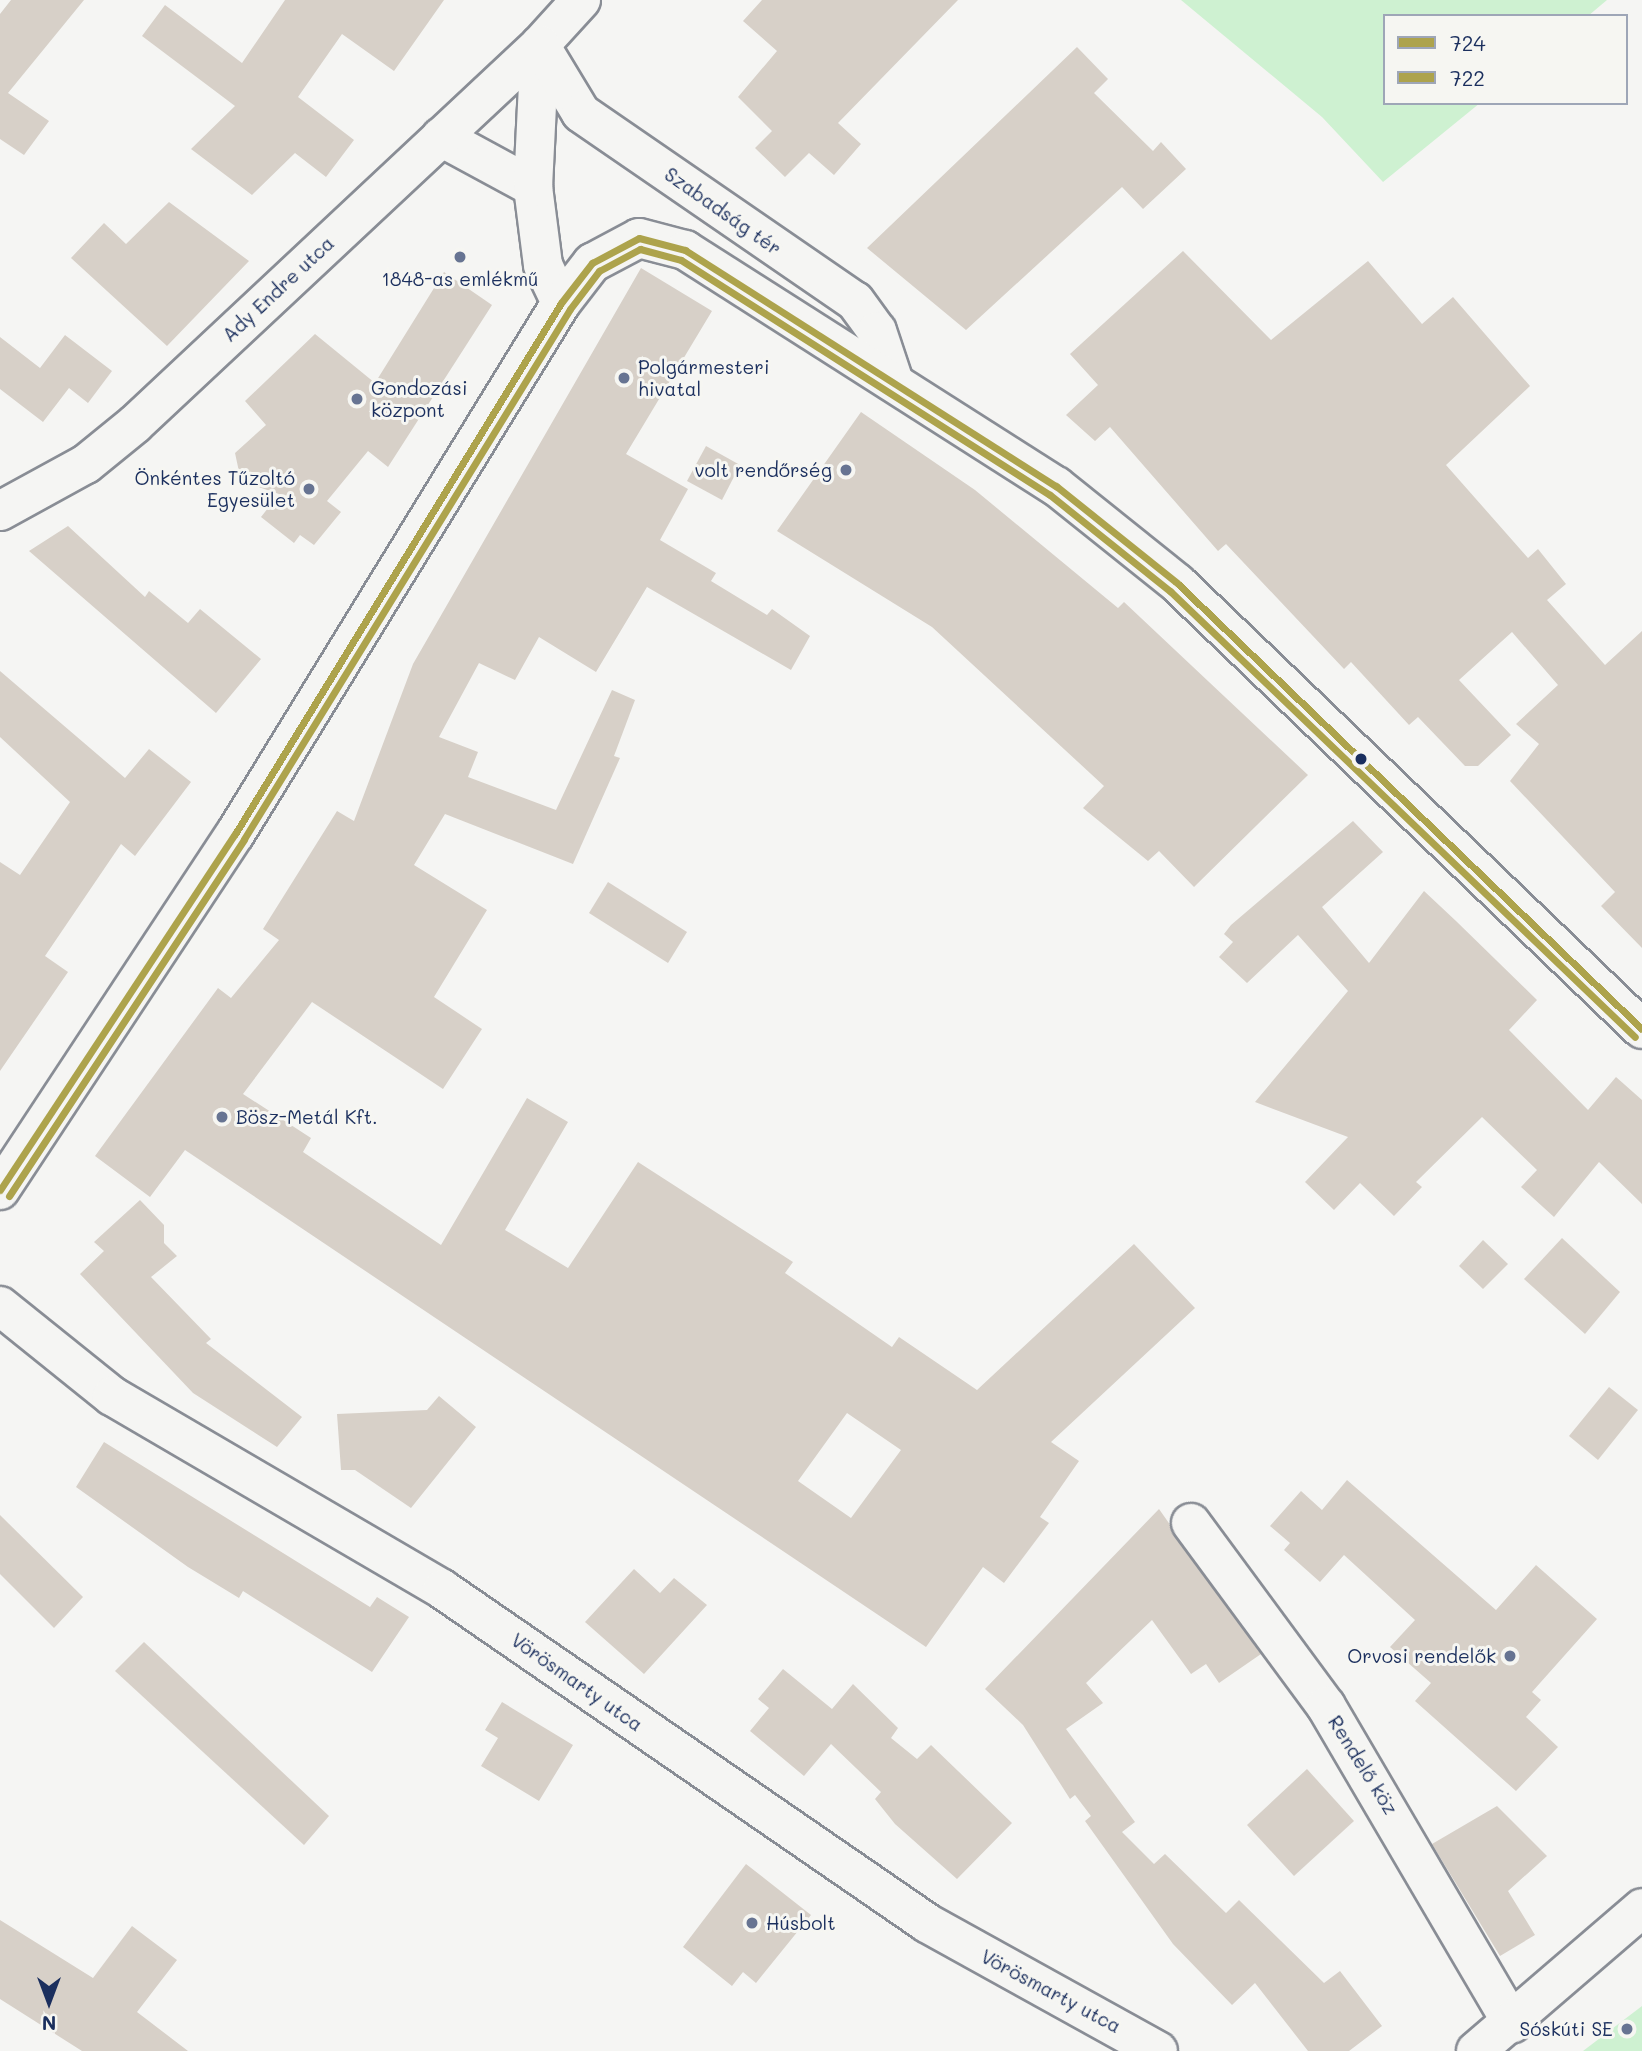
<!DOCTYPE html>
<meta charset="utf-8">
<style>
body{margin:0}
#map{position:relative;width:1642px;height:2051px;overflow:hidden;background:#f5f5f3;font-family:Mali,sans-serif}
div>[style]{position:absolute}
[style*='--x']{left:calc(var(--x)*1px);top:calc(var(--y)*1px);width:calc(var(--w)*1px);rotate:calc(var(--a)*1deg)}
.green>*{inset:0;background:#cef1d1}
.building>*{inset:0;background:#d7d0c8}
.roads{filter:drop-shadow(2px 0 #898d95) drop-shadow(-2px 0 #898d95) drop-shadow(0 2px #898d95) drop-shadow(0 -2px #898d95)}
.minor>*{height:38px;margin:-19px;padding:0 19px;transform-origin:19px;border-radius:19px;background:#f5f5f3}
.tertiary>*{height:38px;margin:-19px;padding:0 19px;transform-origin:19px;border-radius:19px;background:#f5f5f3}
.bus-1>*{height:7px;margin:-3.5px;padding:0 3.5px;transform-origin:3.5px;border-radius:3.5px;background:#ada34c}
.bus-2>*{height:7px;margin:-3.5px;padding:0 3.5px;transform-origin:3.5px;border-radius:3.5px;background:#ada34c}
.dots>*{width:19px;height:19px;translate:-50% -50%;box-sizing:border-box;border:4px solid #f6f6f2;border-radius:50%}
span{translate:-50% -50%;white-space:nowrap;text-align:center;line-height:1.15;-webkit-text-stroke:6px #f6f6f2;paint-order:stroke}
.street-label{font-size:19px;color:#1b2f5e}
.poi-label{font-size:19px;color:#1b2f5e}
.left{translate:0 -50%;text-align:left}
.right{translate:-100% -50%;text-align:right}
.legend{position:absolute;left:1383px;top:14px;width:245px;height:91px;box-sizing:border-box;background:#f6f6f2;border:2px solid #9ea6b7;margin:0;padding:9px 12px;list-style:none;font-size:21px;color:#1b2f5e}
.legend li{display:flex;align-items:center;gap:14px;height:35px}
.legend b{width:35px;border:2px solid #9ea6b7}
.north{position:absolute;left:14px;top:1967px;width:70px;height:70px;-webkit-text-stroke:5px #f6f6f2;paint-order:stroke;rotate:180deg;font-size:19px;font-weight:700;line-height:28px;text-align:center;color:#1b2f5e}
.north::after{content:'';display:block;margin:auto;width:24px;height:32px;background:#1b2f5e;clip-path:polygon(50% 0,100% 100%,50% 72%,0 100%)}
</style>
<div id="map">
<div class="green">
<i style="clip-path:polygon(1181px 0,1607px 0,1588px 16px,1385px 16px,1385px 103px,1480px 103px,1383px 182px,1322px 117px)"></i>
<i style="clip-path:polygon(1642px 2006px,1642px 2051px,1583px 2051px)"></i>
</div>
<div class="building">
<i style="clip-path:polygon(11px 0,84px 0,8px 93px,49px 121px,24px 155px,0 139px,0 14px)"></i>
<i style="clip-path:polygon(285px 0,444px 0,394px 71px,342px 34px,298px 97px,354px 140px,326px 177px,295px 153px,252px 195px,191px 149px,235px 106px,142px 36px,165px 5px,242px 63px)"></i>
<i style="clip-path:polygon(762px 0,958px 0,838px 123px,861px 144px,834px 175px,809px 153px,785px 177px,755px 148px,772px 131px,738px 97px,777px 51px,743px 21px)"></i>
<i style="clip-path:polygon(1077px 47px,1108px 79px,1094px 93px,1153px 151px,1161px 142px,1186px 169px,1143px 209px,1122px 187px,966px 330px,867px 248px)"></i>
<i style="clip-path:polygon(169px 202px,249px 261px,167px 346px,71px 258px,104px 223px,126px 244px)"></i>
<i style="clip-path:polygon(1183px 251px,1271px 340px,1368px 261px,1422px 324px,1453px 297px,1530px 386px,1446px 465px,1528px 558px,1538px 549px,1566px 584px,1547px 600px,1605px 665px,1642px 631px,1642px 948px,1601px 906px,1615px 892px,1510px 781px,1539px 744px,1516px 724px,1558px 685px,1512px 632px,1459px 680px,1511px 735px,1478px 766px,1465px 766px,1418px 717px,1409px 725px,1351px 662px,1344px 669px,1226px 544px,1218px 551px,1110px 427px,1095px 441px,1066px 415px,1098px 385px,1070px 354px)"></i>
<i style="clip-path:polygon(evenodd,641px 268px,712px 311px,626px 454px,688px 489px,660px 540px,716px 573px,711px 581px,767px 615px,772px 609px,810px 636px,791px 670px,647px 587px,596px 672px,539px 637px,515px 680px,479px 663px,439px 737px,478px 752px,468px 777px,556px 810px,612px 690px,635px 700px,614px 756px,620px 758px,573px 864px,445px 814px,414px 865px,487px 910px,434px 997px,482px 1029px,443px 1089px,312px 1002px,243px 1094px,311px 1138px,303px 1152px,441px 1245px,527px 1098px,568px 1122px,505px 1230px,568px 1268px,638px 1162px,793px 1262px,785px 1273px,892px 1347px,899px 1337px,977px 1390px,1134px 1244px,1195px 1308px,1051px 1442px,1079px 1461px,1040px 1517px,1049px 1523px,1004px 1583px,983px 1567px,926px 1647px,185px 1150px,150px 1197px,95px 1156px,218px 988px,231px 998px,279px 940px,263px 929px,337px 811px,354px 821px,413px 664px,641px 268px,847px 1413px,901px 1450px,851px 1518px,798px 1481px,847px 1413px)"></i>
<i style="clip-path:polygon(444px 272px,492px 305px,388px 467px,368px 451px,327px 501px,341px 512px,314px 545px,300px 535px,294px 543px,261px 517px,279px 494px,241px 481px,235px 453px,266px 425px,245px 401px,315px 334px,375px 383px)"></i>
<i style="clip-path:polygon(65px 335px,112px 371px,88px 403px,69px 388px,43px 422px,0 389px,0 337px,40px 368px)"></i>
<i style="clip-path:polygon(861px 412px,975px 490px,1118px 608px,1124px 602px,1308px 775px,1194px 887px,1159px 851px,1148px 861px,1083px 808px,1104px 786px,932px 627px,777px 531px)"></i>
<i style="clip-path:polygon(706px 446px,740px 465px,722px 500px,687px 481px)"></i>
<i style="clip-path:polygon(68px 526px,145px 597px,149px 591px,188px 623px,200px 609px,261px 659px,216px 713px,29px 551px)"></i>
<i style="clip-path:polygon(0 671px,125px 778px,149px 749px,191px 782px,135px 856px,121px 844px,45px 956px,68px 972px,0 1071px,0 862px,20px 875px,70px 802px,0 737px)"></i>
<i style="clip-path:polygon(1353px 821px,1383px 852px,1322px 907px,1369px 963px,1424px 891px,1456px 921px,1537px 1000px,1509px 1030px,1588px 1110px,1616px 1077px,1642px 1100px,1642px 1204px,1599px 1162px,1554px 1217px,1521px 1187px,1537px 1170px,1482px 1117px,1416px 1182px,1422px 1187px,1394px 1216px,1360px 1183px,1334px 1210px,1305px 1182px,1348px 1137px,1255px 1102px,1348px 991px,1298px 935px,1247px 983px,1219px 957px,1233px 942px,1224px 934px,1231px 925px)"></i>
<i style="clip-path:polygon(608px 882px,687px 932px,668px 963px,589px 913px)"></i>
<i style="clip-path:polygon(140px 1200px,164px 1225px,164px 1243px,177px 1256px,151px 1277px,211px 1339px,206px 1343px,302px 1417px,277px 1447px,193px 1393px,80px 1274px,104px 1251px,94px 1242px)"></i>
<i style="clip-path:polygon(1562px 1238px,1620px 1292px,1585px 1334px,1524px 1279px)"></i>
<i style="clip-path:polygon(1483px 1240px,1508px 1264px,1483px 1289px,1459px 1266px)"></i>
<i style="clip-path:polygon(1609px 1387px,1638px 1410px,1598px 1460px,1569px 1436px)"></i>
<i style="clip-path:polygon(439px 1396px,476px 1427px,411px 1508px,355px 1470px,341px 1470px,337px 1414px,427px 1410px)"></i>
<i style="clip-path:polygon(104px 1442px,370px 1607px,377px 1597px,409px 1617px,372px 1672px,243px 1591px,239px 1598px,188px 1567px,76px 1487px)"></i>
<i style="clip-path:polygon(1347px 1480px,1496px 1610px,1536px 1565px,1597px 1619px,1532px 1692px,1541px 1700px,1526px 1717px,1558px 1747px,1516px 1791px,1415px 1701px,1431px 1683px,1390px 1647px,1415px 1620px,1344px 1555px,1320px 1582px,1284px 1550px,1290px 1543px,1270px 1526px,1301px 1491px,1322px 1510px)"></i>
<i style="clip-path:polygon(1159px 1509px,1261px 1654px,1219px 1683px,1206px 1664px,1191px 1674px,1152px 1620px,1086px 1683px,1103px 1703px,1066px 1729px,1135px 1822px,1122px 1832px,1154px 1864px,1165px 1854px,1226px 1913px,1239px 1900px,1324px 1983px,1340px 1971px,1382px 2026px,1349px 2051px,1308px 2051px,1255px 1983px,1232px 2005px,1173px 1944px,1085px 1821px,1091px 1816px,1075px 1795px,1070px 1799px,1023px 1725px,985px 1689px)"></i>
<i style="clip-path:polygon(0 1515px,83px 1597px,54px 1628px,0 1574px)"></i>
<i style="clip-path:polygon(634px 1569px,660px 1593px,674px 1578px,707px 1605px,644px 1674px,585px 1622px)"></i>
<i style="clip-path:polygon(144px 1642px,329px 1816px,304px 1845px,115px 1671px)"></i>
<i style="clip-path:polygon(783px 1669px,832px 1709px,853px 1684px,898px 1728px,891px 1738px,917px 1759px,931px 1745px,1012px 1823px,957px 1879px,895px 1824px,875px 1799px,881px 1792px,831px 1744px,804px 1776px,750px 1731px,769px 1708px,758px 1699px)"></i>
<i style="clip-path:polygon(502px 1702px,573px 1745px,539px 1801px,481px 1766px,498px 1738px,485px 1730px)"></i>
<i style="clip-path:polygon(1307px 1769px,1354px 1821px,1294px 1876px,1247px 1825px)"></i>
<i style="clip-path:polygon(1497px 1806px,1547px 1856px,1508px 1891px,1535px 1935px,1500px 1956px,1432px 1844px)"></i>
<i style="clip-path:polygon(746px 1864px,811px 1915px,756px 1983px,743px 1972px,732px 1986px,683px 1947px)"></i>
<i style="clip-path:polygon(0 1920px,93px 1978px,132px 1926px,177px 1960px,137px 2012px,188px 2051px,82px 2051px,0 1999px)"></i>
</div>
<div class="roads">
<div class="minor">
<i style="--x:441;--y:137;--w:105;--a:28.5"></i>
<i style="--x:561;--y:303;--w:42;--a:-115.3"></i>
<i style="--x:543;--y:265;--w:79;--a:-97.3"></i>
<i style="--x:533;--y:187;--w:142;--a:-87.2"></i>
<i style="--x:540;--y:45;--w:61;--a:-47.7"></i>
<i style="--x:0;--y:511;--w:98;--a:-28.7"></i>
<i style="--x:86;--y:464;--w:63;--a:-39.2"></i>
<i style="--x:135;--y:424;--w:555;--a:-43.1"></i>
<i style="--x:540;--y:45;--w:79;--a:58.9"></i>
<i style="--x:581;--y:113;--w:332;--a:34.5"></i>
<i style="--x:855;--y:301;--w:37;--a:54"></i>
<i style="--x:877;--y:331;--w:54;--a:71.6"></i>
<i style="--x:0;--y:1306;--w:144;--a:38.8"></i>
<i style="--x:112;--y:1396;--w:382;--a:30.3"></i>
<i style="--x:442;--y:1589;--w:589;--a:34.55"></i>
<i style="--x:927;--y:1923;--w:264;--a:29"></i>
<i style="--x:1191;--y:1523;--w:227;--a:53.6"></i>
<i style="--x:1326;--y:1706;--w:368;--a:59.6"></i>
<i style="--x:1476;--y:2051;--w:219;--a:-40.7"></i>
</div>
<div class="tertiary">
<i style="--x:0;--y:1190;--w:427;--a:-56.6"></i>
<i style="--x:235;--y:834;--w:623;--a:-58.45"></i>
<i style="--x:561;--y:303;--w:51;--a:-52.2"></i>
<i style="--x:592;--y:263;--w:53;--a:-28"></i>
<i style="--x:639;--y:238;--w:48;--a:14.6"></i>
<i style="--x:685;--y:250;--w:440;--a:32.5"></i>
<i style="--x:1056;--y:486;--w:155;--a:38.7"></i>
<i style="--x:1177;--y:583;--w:644;--a:43.81"></i>
</div>
</div>
<div class="bus-1">
<i style="--x:0;--y:1190;--w:427;--a:-56.6"></i>
<i style="--x:235;--y:834;--w:623;--a:-58.45"></i>
<i style="--x:561;--y:303;--w:51;--a:-52.2"></i>
<i style="--x:592;--y:263;--w:53;--a:-28"></i>
<i style="--x:639;--y:238;--w:48;--a:14.6"></i>
<i style="--x:685;--y:250;--w:440;--a:32.5"></i>
<i style="--x:1056;--y:486;--w:155;--a:38.7"></i>
<i style="--x:1177;--y:583;--w:644;--a:43.81"></i>
</div>
<div class="bus-2">
<i style="--x:9;--y:1196;--w:427;--a:-56.6"></i>
<i style="--x:244;--y:839;--w:622;--a:-58.4"></i>
<i style="--x:570;--y:309;--w:48;--a:-52.7"></i>
<i style="--x:599;--y:271;--w:47;--a:-28.2"></i>
<i style="--x:640;--y:249;--w:42;--a:15"></i>
<i style="--x:681;--y:260;--w:437;--a:32.5"></i>
<i style="--x:1050;--y:495;--w:154;--a:38.7"></i>
<i style="--x:1170;--y:591;--w:644;--a:43.81"></i>
</div>
<div class="dots">
<i style="left:460px;top:257px;background:#677492"></i>
<i style="left:624px;top:378px;background:#677492"></i>
<i style="left:357px;top:399px;background:#677492"></i>
<i style="left:846px;top:470px;background:#677492"></i>
<i style="left:309px;top:489px;background:#677492"></i>
<i style="left:1361px;top:759px;background:#1b2f5e"></i>
<i style="left:222px;top:1117px;background:#677492"></i>
<i style="left:1510px;top:1656px;background:#677492"></i>
<i style="left:752px;top:1923px;background:#677492"></i>
<i style="left:1627px;top:2029px;background:#677492"></i>
</div>
<div class="street-label">
<span style="left:723px;top:211px;rotate:35deg">Szabadság tér</span>
<span style="left:278px;top:289px;rotate:-43deg">Ady Endre utca</span>
<span style="left:577px;top:1682px;rotate:35deg">Vörösmarty utca</span>
<span style="left:1363px;top:1765px;rotate:58deg">Rendelő köz</span>
<span style="left:1051px;top:1991px;rotate:28deg">Vörösmarty utca</span>
</div>
<div class="poi-label">
<span style="left:460px;top:279px">1848-as emlékmű</span>
<span class="left" style="left:638px;top:378px">Polgármesteri<br>hivatal</span>
<span class="left" style="left:371px;top:399px">Gondozási<br>központ</span>
<span class="right" style="left:832px;top:470px">volt rendőrség</span>
<span class="right" style="left:295px;top:489px">Önkéntes Tűzoltó<br>Egyesület</span>
<span class="left" style="left:236px;top:1117px">Bösz-Metál Kft.</span>
<span class="right" style="left:1496px;top:1656px">Orvosi rendelők</span>
<span class="left" style="left:766px;top:1923px">Húsbolt</span>
<span class="right" style="left:1613px;top:2029px">Sóskúti SE</span>
</div>
<ul class="legend">
<li><b style="height:9px;background:#ada34c"></b>724</li>
<li><b style="height:9px;background:#ada34c"></b>722</li>
</ul>
<div class="north">N</div>
</div>
